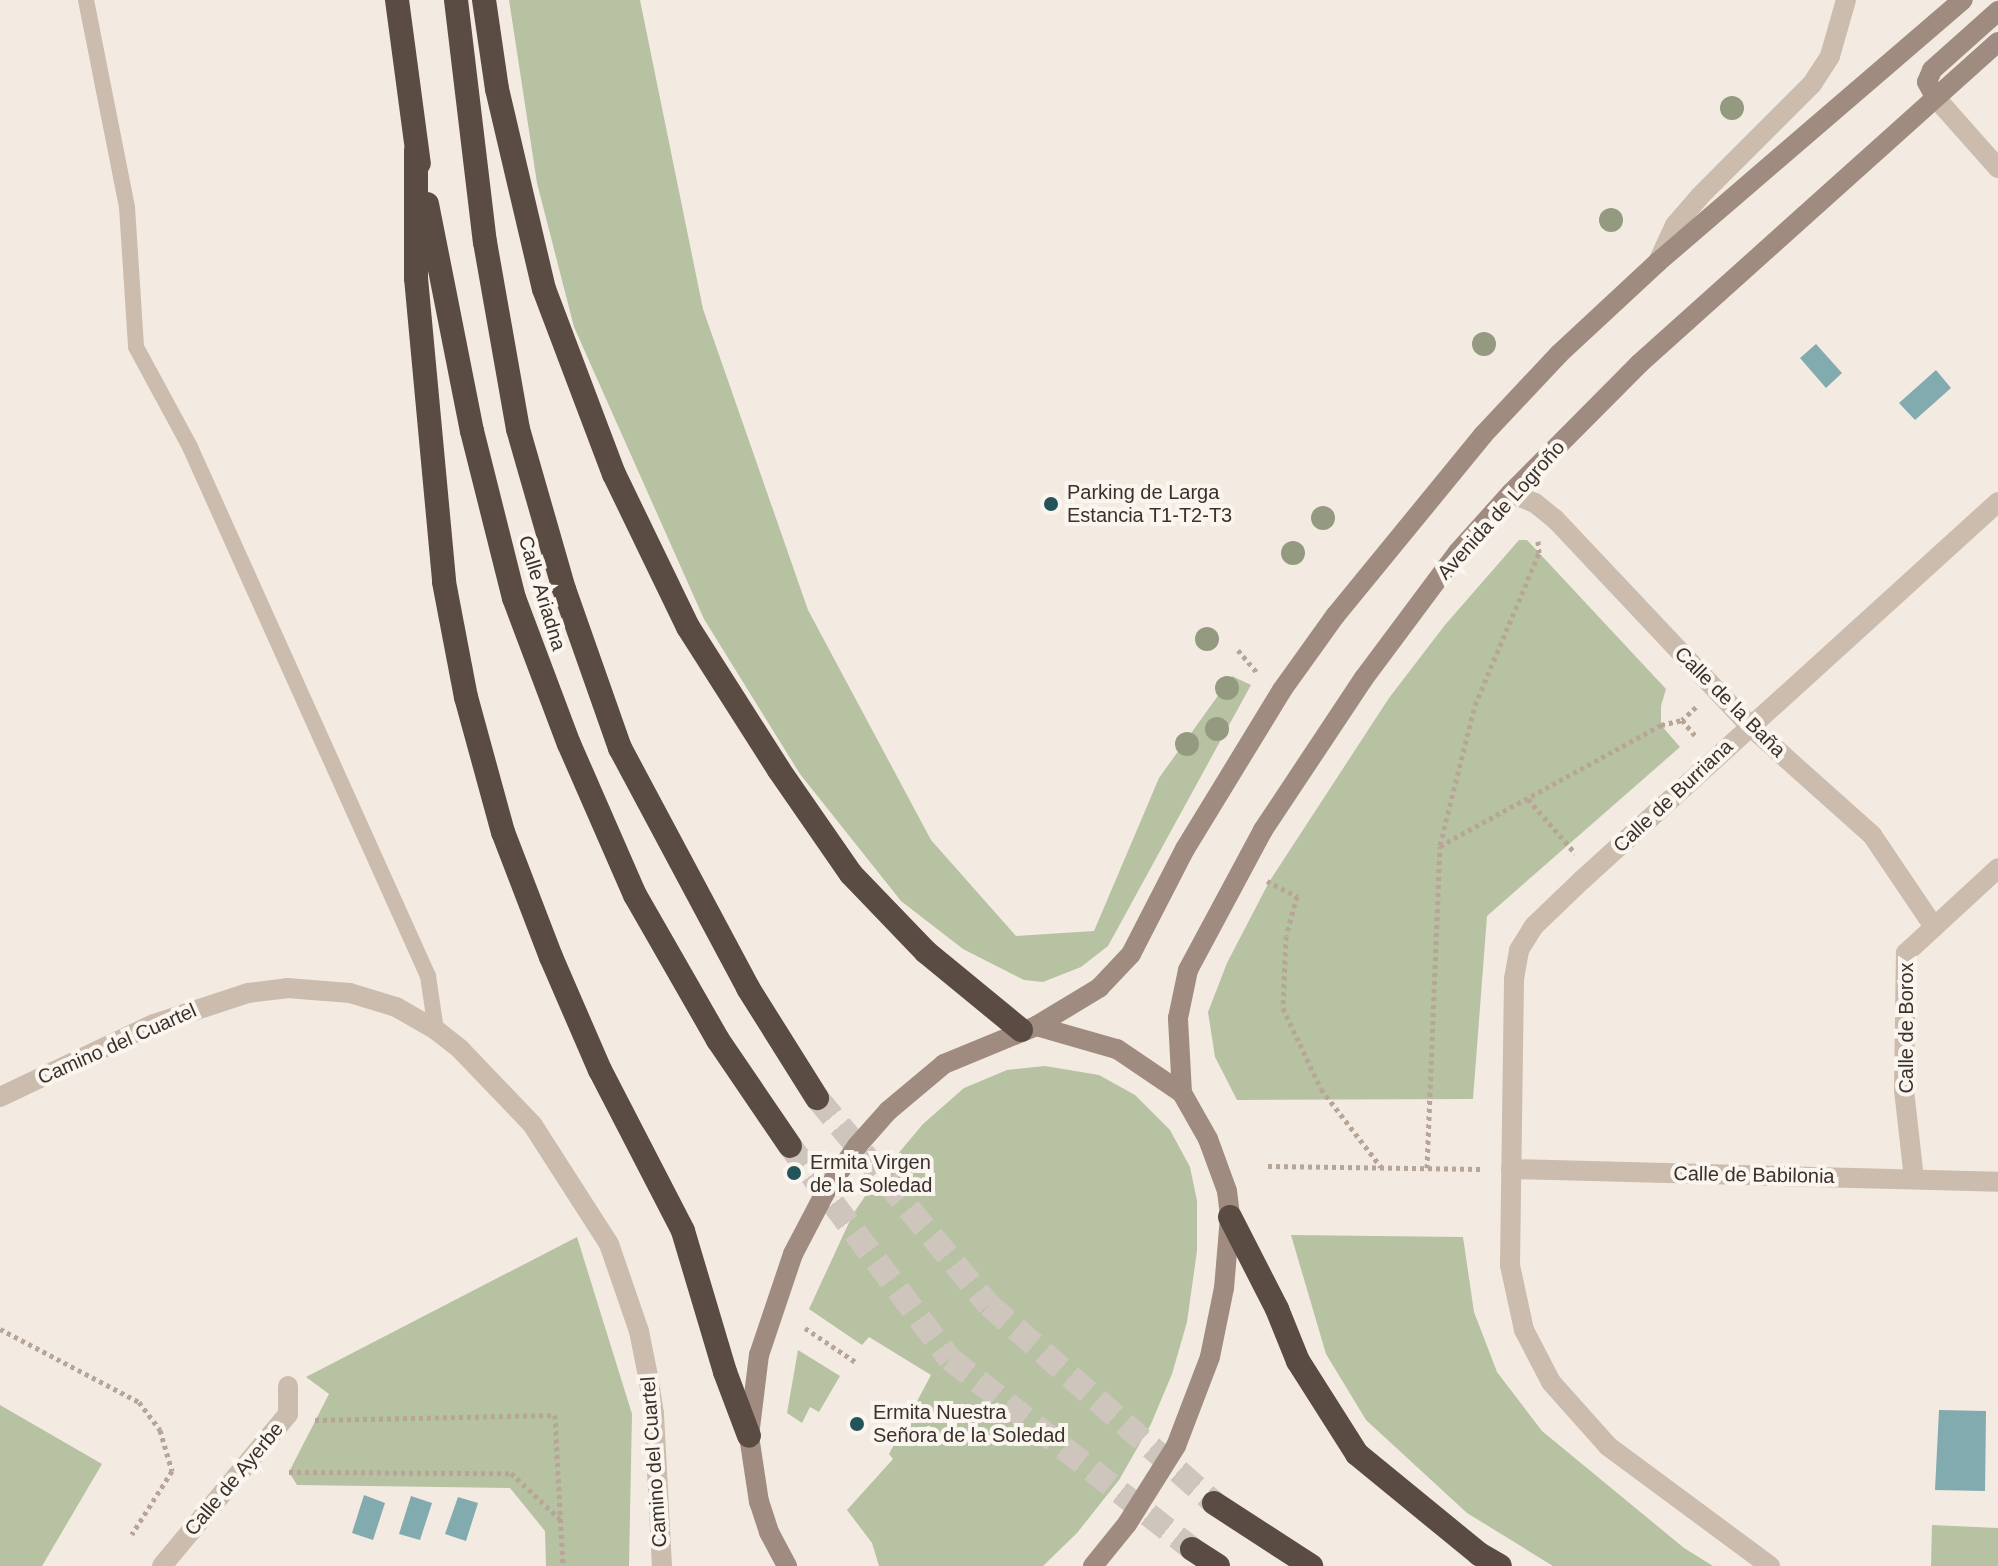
<!DOCTYPE html>
<meta charset="utf-8">
<style>
body{margin:0}
#map{position:relative;width:1998px;height:1566px;overflow:hidden;background:#f3ebe1;font-family:Arial,sans-serif}
div>[style]{position:absolute}
[style*='--x']{left:calc(var(--x)*1px);top:calc(var(--y)*1px);width:calc(var(--w)*1px);rotate:calc(var(--a)*1deg)}
.green>*{inset:0;background:#b6c2a2}
.water>*{inset:0;background:#81abaf}
.highway-tunnel>*{height:24px;margin-top:-12px;transform-origin:0;background:repeating-linear-gradient(90deg,#cec6bd 0 24px,transparent 0 36px)}
.path>*{height:5px;margin-top:-2.5px;transform-origin:0;background:repeating-linear-gradient(90deg,#b7a697 0 4px,transparent 0 8px)}
.lane>*{height:16px;margin:-8px;padding:0 8px;transform-origin:8px;border-radius:8px;background:#cbbcad}
.street>*{height:20px;margin:-10px;padding:0 10px;transform-origin:10px;border-radius:10px;background:#cbbcad}
.secondary>*{height:20px;margin:-10px;padding:0 10px;transform-origin:10px;border-radius:10px;background:#9f8b7f}
.highway>*{height:24px;margin:-12px;padding:0 12px;transform-origin:12px;border-radius:12px;background:#5a4b43}
.trees>*{width:24px;height:24px;margin:-12px;border-radius:50%;background:#949a80}
.dots>*{width:22px;height:22px;translate:-50% -50%;box-sizing:border-box;border:4px solid #faf5ee;border-radius:50%}
span{translate:-50% -50%;white-space:nowrap;text-align:center;line-height:1.15;-webkit-text-stroke:8px #faf5ee;paint-order:stroke}
.poi-label{font-size:20px;color:#3a302c}
.left{translate:0 -50%;text-align:left}
.street-label{font-size:20px;color:#3a302c}
</style>
<div id="map">
<div class="green">
<i style="clip-path:polygon(509px 0,640px 0,703px 309px,808px 610px,931px 840px,1016px 936px,1094px 931px,1159px 778px,1232px 676px,1251px 685px,1108px 946px,1081px 967px,1043px 982px,1024px 980px,963px 949px,901px 901px,800px 774px,704px 619px,574px 327px,537px 183px)"></i>
<i style="clip-path:polygon(1519px 540px,1527px 540px,1666px 689px,1661px 706px,1661px 725px,1680px 747px,1487px 916px,1473px 1099px,1237px 1100px,1215px 1057px,1208px 1012px,1227px 963px,1269px 882px,1389px 698px,1445px 625px)"></i>
<i style="clip-path:polygon(1045px 1066px,1099px 1075px,1135px 1095px,1170px 1130px,1190px 1167px,1197px 1201px,1197px 1251px,1187px 1322px,1172px 1374px,1151px 1424px,1119px 1480px,1077px 1533px,1043px 1566px,879px 1566px,872px 1543px,847px 1510px,893px 1459px,889px 1454px,931px 1375px,869px 1337px,862px 1345px,809px 1309px,853px 1214px,876px 1180px,923px 1124px,964px 1088px,1007px 1070px)"></i>
<i style="clip-path:polygon(1291px 1235px,1463px 1237px,1474px 1312px,1497px 1372px,1542px 1431px,1684px 1548px,1713px 1566px,1553px 1566px,1467px 1513px,1366px 1420px,1326px 1354px)"></i>
<i style="clip-path:polygon(577px 1237px,632px 1414px,629px 1566px,546px 1566px,545px 1531px,510px 1488px,297px 1485px,289px 1472px,329px 1394px,306px 1377px)"></i>
<i style="clip-path:polygon(798px 1350px,840px 1376px,819px 1412px,810px 1407px,802px 1423px,787px 1413px)"></i>
<i style="clip-path:polygon(0 1405px,102px 1464px,42px 1566px,0 1566px)"></i>
<i style="clip-path:polygon(1932px 1525px,1998px 1528px,1998px 1566px,1931px 1566px)"></i>
</div>
<div class="water">
<i style="clip-path:polygon(1816px 344px,1842px 373px,1826px 388px,1800px 358px)"></i>
<i style="clip-path:polygon(1936px 370px,1951px 388px,1915px 420px,1899px 403px)"></i>
<i style="clip-path:polygon(1939px 1410px,1986px 1411px,1985px 1491px,1935px 1490px)"></i>
<i style="clip-path:polygon(364px 1495px,385px 1503px,373px 1540px,352px 1533px)"></i>
<i style="clip-path:polygon(411px 1496px,432px 1503px,420px 1540px,399px 1534px)"></i>
<i style="clip-path:polygon(458px 1497px,478px 1503px,466px 1541px,445px 1534px)"></i>
</div>
<div class="highway-tunnel">
<i style="--x:817;--y:1098;--w:269;--a:50.3"></i>
<i style="--x:989;--y:1305;--w:300;--a:41.3"></i>
<i style="--x:790;--y:1146;--w:266;--a:53.1"></i>
<i style="--x:950;--y:1359;--w:308;--a:38.1"></i>
</div>
<div class="path">
<i style="--x:1238;--y:650;--w:30;--a:50"></i>
<i style="--x:1696;--y:707;--w:19;--a:137"></i>
<i style="--x:1682;--y:720;--w:23;--a:50"></i>
<i style="--x:1528;--y:799;--w:72;--a:49"></i>
<i style="--x:1440;--y:845;--w:144;--a:-76"></i>
<i style="--x:1475;--y:705;--w:165;--a:-67.2"></i>
<i style="--x:1539;--y:553;--w:12;--a:-95"></i>
<i style="--x:1267;--y:881;--w:34;--a:27"></i>
<i style="--x:1297;--y:896;--w:41;--a:105.4"></i>
<i style="--x:1286;--y:936;--w:72;--a:92.4"></i>
<i style="--x:1283;--y:1008;--w:89;--a:64.9"></i>
<i style="--x:1321;--y:1089;--w:98;--a:52.4"></i>
<i style="--x:1268;--y:1166;--w:215;--a:0.8"></i>
<i style="--x:1427;--y:1168;--w:322;--a:-87.7"></i>
<i style="--x:1440;--y:846;--w:252;--a:-28.7"></i>
<i style="--x:1661;--y:725;--w:22;--a:-13"></i>
<i style="--x:805;--y:1328;--w:63;--a:33.9"></i>
<i style="--x:0;--y:1329;--w:157;--a:27.7"></i>
<i style="--x:139;--y:1402;--w:35;--a:53"></i>
<i style="--x:160;--y:1430;--w:43;--a:73.7"></i>
<i style="--x:172;--y:1471;--w:75;--a:122.4"></i>
<i style="--x:315;--y:1420;--w:240;--a:-1.2"></i>
<i style="--x:555;--y:1415;--w:151;--a:87"></i>
<i style="--x:289;--y:1472;--w:222;--a:0.3"></i>
<i style="--x:511;--y:1473;--w:67;--a:43.2"></i>
</div>
<div class="lane">
<i style="--x:86;--y:0;--w:211;--a:78.8"></i>
<i style="--x:127;--y:207;--w:140;--a:86.3"></i>
<i style="--x:136;--y:347;--w:114;--a:61.6"></i>
<i style="--x:190;--y:447;--w:580;--a:65.78"></i>
<i style="--x:428;--y:976;--w:55;--a:81.6"></i>
</div>
<div class="street">
<i style="--x:1935;--y:97;--w:95;--a:48.4"></i>
<i style="--x:1658;--y:262;--w:41;--a:-65.3"></i>
<i style="--x:1675;--y:225;--w:37;--a:-49"></i>
<i style="--x:1699;--y:197;--w:160;--a:-45"></i>
<i style="--x:1812;--y:84;--w:33;--a:-57"></i>
<i style="--x:1830;--y:56;--w:58;--a:-74.1"></i>
<i style="--x:1511;--y:493;--w:26;--a:23"></i>
<i style="--x:1535;--y:503;--w:26;--a:39"></i>
<i style="--x:1555;--y:519;--w:284;--a:46.7"></i>
<i style="--x:1750;--y:726;--w:164;--a:41.8"></i>
<i style="--x:1872;--y:835;--w:111;--a:56"></i>
<i style="--x:0;--y:1097;--w:170;--a:-25.4"></i>
<i style="--x:154;--y:1024;--w:99;--a:-18.3"></i>
<i style="--x:248;--y:993;--w:39;--a:-7"></i>
<i style="--x:287;--y:988;--w:63;--a:4.5"></i>
<i style="--x:350;--y:993;--w:48;--a:16.9"></i>
<i style="--x:396;--y:1007;--w:46;--a:29.9"></i>
<i style="--x:436;--y:1030;--w:31;--a:38"></i>
<i style="--x:460;--y:1049;--w:104;--a:46.2"></i>
<i style="--x:532;--y:1124;--w:143;--a:57.3"></i>
<i style="--x:609;--y:1244;--w:92;--a:71"></i>
<i style="--x:639;--y:1331;--w:46;--a:78.7"></i>
<i style="--x:648;--y:1376;--w:38;--a:81"></i>
<i style="--x:654;--y:1414;--w:152;--a:87"></i>
<i style="--x:1511;--y:1169;--w:487;--a:1.5"></i>
<i style="--x:1914;--y:1179;--w:90;--a:-96.4"></i>
<i style="--x:1904;--y:1090;--w:137;--a:-89.2"></i>
<i style="--x:1906;--y:953;--w:125;--a:-42.7"></i>
<i style="--x:162;--y:1566;--w:197;--a:-50.3"></i>
<i style="--x:288;--y:1414;--w:28;--a:-90"></i>
<i style="--x:1770;--y:1566;--w:202;--a:-143.5"></i>
<i style="--x:1608;--y:1446;--w:86;--a:-131.7"></i>
<i style="--x:1551;--y:1382;--w:59;--a:-117.4"></i>
<i style="--x:1524;--y:1330;--w:66;--a:-102.2"></i>
<i style="--x:1510;--y:1265;--w:286;--a:-89.2"></i>
<i style="--x:1514;--y:979;--w:29;--a:-80"></i>
<i style="--x:1519;--y:950;--w:28;--a:-58"></i>
<i style="--x:1534;--y:926;--w:66;--a:-43.8"></i>
<i style="--x:1582;--y:880;--w:562;--a:-42.26"></i>
</div>
<div class="secondary">
<i style="--x:1935;--y:97;--w:17;--a:-118"></i>
<i style="--x:1927;--y:82;--w:13;--a:-67"></i>
<i style="--x:1932;--y:70;--w:89;--a:-41.8"></i>
<i style="--x:1036;--y:1026;--w:74;--a:-31.1"></i>
<i style="--x:1099;--y:988;--w:47;--a:-46.7"></i>
<i style="--x:1131;--y:954;--w:118;--a:-62.8"></i>
<i style="--x:1185;--y:849;--w:186;--a:-58.6"></i>
<i style="--x:1282;--y:690;--w:91;--a:-54.4"></i>
<i style="--x:1335;--y:616;--w:234;--a:-50.7"></i>
<i style="--x:1483;--y:435;--w:111;--a:-46.8"></i>
<i style="--x:1559;--y:354;--w:135;--a:-42.9"></i>
<i style="--x:1658;--y:262;--w:402;--a:-40.7"></i>
<i style="--x:1182;--y:1093;--w:75;--a:-93.1"></i>
<i style="--x:1178;--y:1018;--w:49;--a:-78.2"></i>
<i style="--x:1188;--y:970;--w:159;--a:-61.8"></i>
<i style="--x:1263;--y:830;--w:182;--a:-56.4"></i>
<i style="--x:1364;--y:678;--w:157;--a:-53.3"></i>
<i style="--x:1458;--y:552;--w:79;--a:-48.1"></i>
<i style="--x:1511;--y:493;--w:182;--a:-45.2"></i>
<i style="--x:1639;--y:364;--w:482;--a:-41.9"></i>
<i style="--x:787;--y:1566;--w:38;--a:-118"></i>
<i style="--x:769;--y:1532;--w:32;--a:-108"></i>
<i style="--x:759;--y:1502;--w:67;--a:-98.6"></i>
<i style="--x:749;--y:1436;--w:82;--a:-83"></i>
<i style="--x:759;--y:1355;--w:107;--a:-71.4"></i>
<i style="--x:793;--y:1254;--w:71;--a:-62.4"></i>
<i style="--x:826;--y:1191;--w:55;--a:-55.4"></i>
<i style="--x:857;--y:1146;--w:47;--a:-48.5"></i>
<i style="--x:888;--y:1111;--w:73;--a:-40"></i>
<i style="--x:944;--y:1064;--w:100;--a:-22.4"></i>
<i style="--x:1036;--y:1026;--w:84;--a:15.9"></i>
<i style="--x:1117;--y:1049;--w:78;--a:34.1"></i>
<i style="--x:1182;--y:1093;--w:53;--a:60.5"></i>
<i style="--x:1208;--y:1139;--w:55;--a:69.9"></i>
<i style="--x:1227;--y:1191;--w:26;--a:83"></i>
<i style="--x:1230;--y:1217;--w:71;--a:94.8"></i>
<i style="--x:1224;--y:1288;--w:70;--a:101.5"></i>
<i style="--x:1210;--y:1357;--w:95;--a:110.9"></i>
<i style="--x:1176;--y:1446;--w:92;--a:122.1"></i>
<i style="--x:1127;--y:1524;--w:54;--a:129"></i>
</div>
<div class="highway">
<i style="--x:397;--y:0;--w:165;--a:82.4"></i>
<i style="--x:456;--y:0;--w:244;--a:83.2"></i>
<i style="--x:485;--y:242;--w:190;--a:80"></i>
<i style="--x:518;--y:429;--w:166;--a:74"></i>
<i style="--x:564;--y:589;--w:169;--a:70.6"></i>
<i style="--x:620;--y:748;--w:272;--a:61.9"></i>
<i style="--x:748;--y:988;--w:130;--a:57.9"></i>
<i style="--x:484;--y:0;--w:90;--a:81.7"></i>
<i style="--x:497;--y:89;--w:205;--a:76.8"></i>
<i style="--x:544;--y:289;--w:198;--a:69.3"></i>
<i style="--x:614;--y:474;--w:170;--a:64.2"></i>
<i style="--x:688;--y:627;--w:169;--a:57.5"></i>
<i style="--x:779;--y:770;--w:126;--a:55.3"></i>
<i style="--x:851;--y:874;--w:108;--a:46.1"></i>
<i style="--x:926;--y:952;--w:123;--a:39.4"></i>
<i style="--x:416;--y:151;--w:127;--a:90"></i>
<i style="--x:416;--y:278;--w:305;--a:84.7"></i>
<i style="--x:444;--y:582;--w:117;--a:79.2"></i>
<i style="--x:466;--y:697;--w:140;--a:74.7"></i>
<i style="--x:503;--y:832;--w:134;--a:69"></i>
<i style="--x:551;--y:957;--w:123;--a:66.6"></i>
<i style="--x:600;--y:1070;--w:181;--a:62.7"></i>
<i style="--x:683;--y:1231;--w:147;--a:73.4"></i>
<i style="--x:725;--y:1372;--w:68;--a:69.4"></i>
<i style="--x:427;--y:204;--w:231;--a:78.8"></i>
<i style="--x:472;--y:431;--w:172;--a:75.9"></i>
<i style="--x:514;--y:598;--w:156;--a:69.4"></i>
<i style="--x:569;--y:744;--w:165;--a:66.4"></i>
<i style="--x:635;--y:895;--w:167;--a:60.2"></i>
<i style="--x:718;--y:1040;--w:128;--a:55.8"></i>
<i style="--x:1230;--y:1217;--w:103;--a:62.9"></i>
<i style="--x:1277;--y:1309;--w:56;--a:68"></i>
<i style="--x:1298;--y:1361;--w:110;--a:57.6"></i>
<i style="--x:1357;--y:1454;--w:158;--a:39.3"></i>
<i style="--x:1479;--y:1554;--w:24;--a:30"></i>
<i style="--x:1214;--y:1503;--w:116;--a:33"></i>
<i style="--x:1192;--y:1549;--w:31;--a:33"></i>
</div>
<div class="trees">
<i style="left:1732px;top:108px"></i>
<i style="left:1611px;top:220px"></i>
<i style="left:1484px;top:344px"></i>
<i style="left:1323px;top:518px"></i>
<i style="left:1293px;top:553px"></i>
<i style="left:1207px;top:639px"></i>
<i style="left:1227px;top:688px"></i>
<i style="left:1217px;top:729px"></i>
<i style="left:1187px;top:744px"></i>
</div>
<div class="dots">
<i style="left:1051px;top:504px;background:#22545a"></i>
<i style="left:794px;top:1173px;background:#22545a"></i>
<i style="left:857px;top:1424px;background:#22545a"></i>
</div>
<div class="poi-label">
<span class="left" style="left:1067px;top:504px">Parking de Larga<br>Estancia T1-T2-T3</span>
<span class="left" style="left:810px;top:1174px">Ermita Virgen<br>de la Soledad</span>
<span class="left" style="left:873px;top:1424px">Ermita Nuestra<br>Señora de la Soledad</span>
</div>
<div class="street-label">
<span style="left:1501px;top:510px;rotate:-48deg">Avenida de Logroño</span>
<span style="left:542px;top:593px;rotate:73deg">Calle Ariadna</span>
<span style="left:1730px;top:702px;rotate:45deg">Calle de la Baña</span>
<span style="left:1673px;top:796px;rotate:-43deg">Calle de Burriana</span>
<span style="left:1906px;top:1028px;rotate:-90deg">Calle de Borox</span>
<span style="left:117px;top:1044px;rotate:-24deg">Camino del Cuartel</span>
<span style="left:1754px;top:1175px;rotate:1deg">Calle de Babilonia</span>
<span style="left:654px;top:1462px;rotate:-94deg">Camino del Cuartel</span>
<span style="left:234px;top:1479px;rotate:-50deg">Calle de Ayerbe</span>
</div>
</div>
